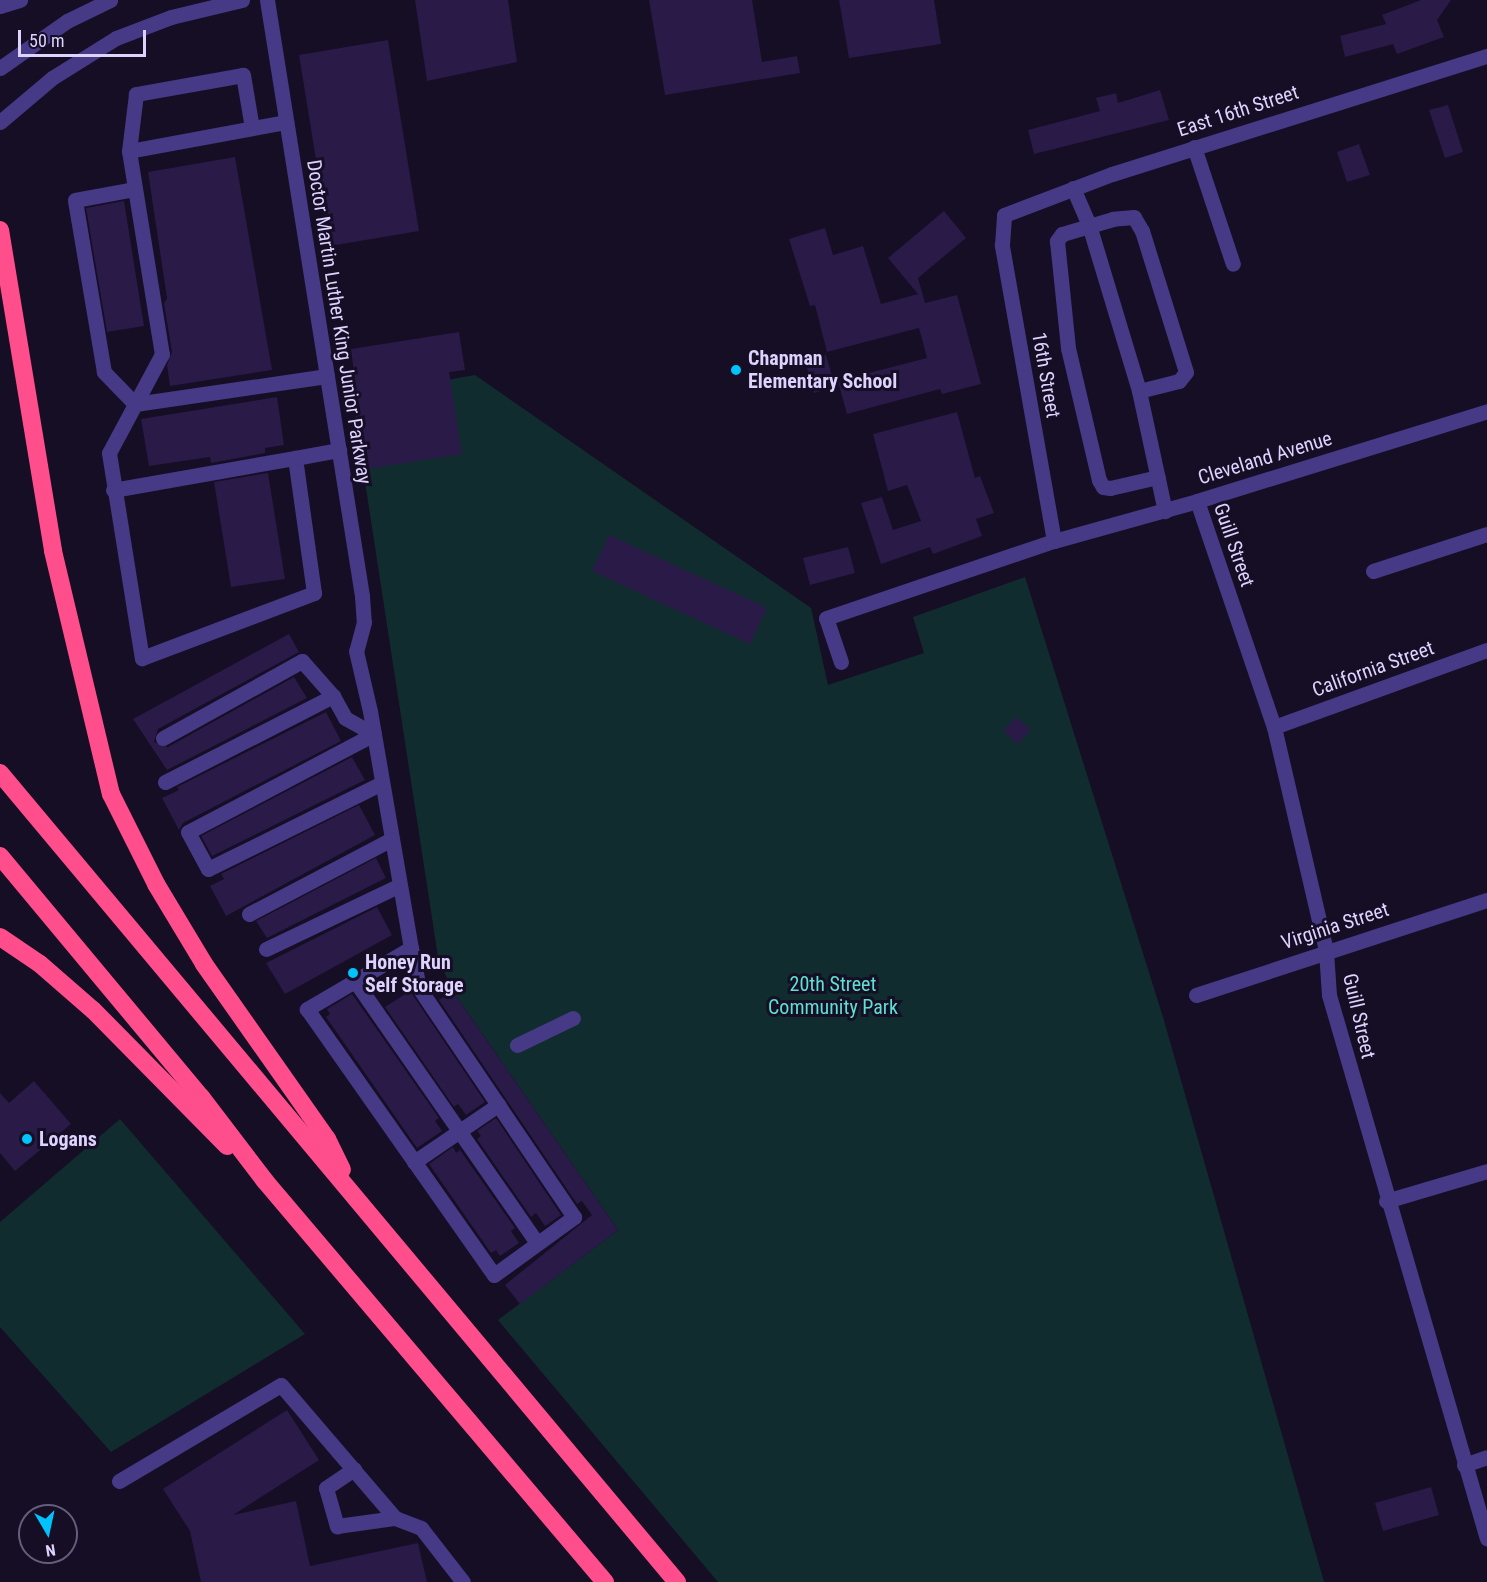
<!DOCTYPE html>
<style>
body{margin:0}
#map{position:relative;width:1487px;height:1582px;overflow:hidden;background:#150e25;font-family:"Roboto Condensed",sans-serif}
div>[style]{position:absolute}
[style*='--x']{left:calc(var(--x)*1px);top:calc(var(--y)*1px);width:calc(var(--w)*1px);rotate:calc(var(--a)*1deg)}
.green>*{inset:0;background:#112c2f}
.building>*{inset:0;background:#291a47}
.minor>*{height:15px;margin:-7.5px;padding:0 7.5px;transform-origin:7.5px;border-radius:7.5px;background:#463985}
.highway>*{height:18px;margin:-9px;padding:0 9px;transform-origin:9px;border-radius:9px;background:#ff4e8b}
.dots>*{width:16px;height:16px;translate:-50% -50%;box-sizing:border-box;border:3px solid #150e25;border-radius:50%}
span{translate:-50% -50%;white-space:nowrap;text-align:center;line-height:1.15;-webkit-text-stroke:6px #150e25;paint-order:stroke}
.street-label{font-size:20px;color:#ded3ff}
.poi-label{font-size:20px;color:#ded3ff;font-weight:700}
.left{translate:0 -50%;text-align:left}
.park-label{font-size:20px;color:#5ce1d2}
.north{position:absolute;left:18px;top:1504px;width:60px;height:60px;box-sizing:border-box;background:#150e25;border:2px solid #655d7c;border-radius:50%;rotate:171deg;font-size:16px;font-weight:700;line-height:24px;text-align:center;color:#ded3ff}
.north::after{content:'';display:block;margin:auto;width:21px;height:27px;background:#00c3fe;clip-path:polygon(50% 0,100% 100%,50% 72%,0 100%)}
.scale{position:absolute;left:18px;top:30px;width:128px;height:27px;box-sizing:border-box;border:3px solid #ded3ff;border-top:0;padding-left:8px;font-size:18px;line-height:21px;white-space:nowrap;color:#ded3ff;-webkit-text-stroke:4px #150e25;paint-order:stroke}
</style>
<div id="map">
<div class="green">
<i style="clip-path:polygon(475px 375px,811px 608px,828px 685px,924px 653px,913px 617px,1025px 577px,1163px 1017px,1324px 1582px,718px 1582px,498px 1320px,618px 1230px,452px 990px,438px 957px,352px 397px)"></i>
<i style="clip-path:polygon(120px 1119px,305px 1334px,111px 1452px,0 1327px,0 1222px)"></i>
</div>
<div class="building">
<i style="clip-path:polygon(415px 0,508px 0,517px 62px,427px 81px)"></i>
<i style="clip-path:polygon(649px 0,752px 0,762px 62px,797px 56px,800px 73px,665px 95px)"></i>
<i style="clip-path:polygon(839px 0,934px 0,941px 44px,849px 58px)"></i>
<i style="clip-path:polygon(1421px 0,1451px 0,1437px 20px,1444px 37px,1397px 54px,1393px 44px,1345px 57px,1340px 36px,1386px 24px,1382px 15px)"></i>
<i style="clip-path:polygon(388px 40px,419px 231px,330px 246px,299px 55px)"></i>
<i style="clip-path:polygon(1160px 90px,1169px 120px,1034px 154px,1028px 130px,1100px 111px,1096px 98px,1116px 93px,1118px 103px)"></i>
<i style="clip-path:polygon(1448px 105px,1463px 152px,1445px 158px,1429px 110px)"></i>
<i style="clip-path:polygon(1359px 144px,1370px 175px,1347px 182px,1337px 152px)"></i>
<i style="clip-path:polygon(235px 157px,272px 370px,170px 386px,167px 365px,172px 352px,164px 304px,167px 298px,148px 172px)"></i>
<i style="clip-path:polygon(124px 201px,144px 326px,107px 332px,86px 208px)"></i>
<i style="clip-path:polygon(944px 211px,966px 238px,918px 278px,925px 303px,957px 295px,981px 384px,942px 394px,940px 389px,847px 414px,838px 381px,927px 358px,919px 328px,827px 352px,815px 305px,810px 306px,789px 239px,825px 228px,833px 255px,863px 246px,881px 304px,918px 294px,888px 258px)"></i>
<i style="clip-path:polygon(459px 332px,465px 370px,449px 372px,462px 454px,366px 469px,351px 349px)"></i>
<i style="clip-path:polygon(826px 355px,835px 387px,814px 393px,805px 361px)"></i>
<i style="clip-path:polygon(277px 397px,284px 445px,265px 448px,265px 453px,211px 463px,210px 457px,149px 466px,141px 419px)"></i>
<i style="clip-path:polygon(957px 412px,975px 478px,980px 476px,994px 513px,976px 519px,982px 536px,933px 554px,930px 547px,881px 564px,861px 503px,882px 497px,893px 530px,921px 521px,907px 485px,888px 491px,873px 434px)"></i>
<i style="clip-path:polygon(268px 473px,285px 579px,231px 587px,214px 482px)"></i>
<i style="clip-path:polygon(609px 535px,767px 608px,750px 644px,592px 571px)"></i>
<i style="clip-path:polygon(848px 547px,855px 573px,810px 585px,803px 558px)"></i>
<i style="clip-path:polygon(289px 634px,299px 652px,158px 729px,154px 742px,168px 747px,294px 677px,307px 698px,167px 770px,133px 719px)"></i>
<i style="clip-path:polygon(326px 712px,341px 741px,183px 823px,179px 830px,162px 798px,179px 790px,177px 787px)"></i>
<i style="clip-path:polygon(1016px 717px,1031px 730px,1018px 744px,1003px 731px)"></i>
<i style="clip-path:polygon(352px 757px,365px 780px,212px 856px,201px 836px)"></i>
<i style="clip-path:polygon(359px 805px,375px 835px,226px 916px,210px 886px,224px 879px,221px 874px)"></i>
<i style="clip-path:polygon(376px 858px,386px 878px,267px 938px,256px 921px)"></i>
<i style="clip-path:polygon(377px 907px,392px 935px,285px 994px,266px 963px)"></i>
<i style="clip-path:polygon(452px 990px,618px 1230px,520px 1304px,505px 1285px,592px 1215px,582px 1201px,577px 1204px,439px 1000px)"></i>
<i style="clip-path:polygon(410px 991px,485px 1102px,466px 1115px,458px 1104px,454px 1107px,385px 1007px)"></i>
<i style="clip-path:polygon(352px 994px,439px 1118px,435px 1121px,442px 1131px,417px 1148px,326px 1017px,330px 1014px,327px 1009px)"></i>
<i style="clip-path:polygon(34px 1081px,71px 1124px,15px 1171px,0 1153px,0 1093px,9px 1103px)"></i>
<i style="clip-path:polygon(496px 1118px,561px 1215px,545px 1226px,536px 1213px,531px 1217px,477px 1139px,481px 1136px,477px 1131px)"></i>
<i style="clip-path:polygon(453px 1147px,456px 1153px,460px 1150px,515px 1228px,511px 1231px,519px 1243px,500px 1256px,496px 1250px,491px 1253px,429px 1164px)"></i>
<i style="clip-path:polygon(287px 1410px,319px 1460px,233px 1515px,296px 1501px,310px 1566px,418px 1543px,427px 1582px,201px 1582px,190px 1531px,163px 1489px)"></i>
<i style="clip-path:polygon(1431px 1487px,1439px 1515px,1383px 1531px,1375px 1503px)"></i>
</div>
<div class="minor">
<i style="--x:267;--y:0;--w:604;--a:80.94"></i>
<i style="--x:362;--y:596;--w:26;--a:86"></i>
<i style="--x:364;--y:622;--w:30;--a:105"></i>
<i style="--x:356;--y:651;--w:62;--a:76.9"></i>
<i style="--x:370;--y:711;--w:241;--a:80.2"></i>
<i style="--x:411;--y:948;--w:121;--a:149.6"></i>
<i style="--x:307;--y:1009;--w:325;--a:54.9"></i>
<i style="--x:494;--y:1275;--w:99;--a:-35.9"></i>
<i style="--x:574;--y:1217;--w:277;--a:-124.1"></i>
<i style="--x:419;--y:988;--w:41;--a:-101.3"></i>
<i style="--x:0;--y:6;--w:21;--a:-17"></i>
<i style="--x:0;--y:68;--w:82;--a:-35"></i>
<i style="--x:67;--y:21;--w:48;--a:-26"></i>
<i style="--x:0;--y:122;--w:68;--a:-40.2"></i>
<i style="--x:52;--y:78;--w:75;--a:-32"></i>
<i style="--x:116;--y:38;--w:59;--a:-20.9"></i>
<i style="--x:171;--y:17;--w:73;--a:-13.5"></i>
<i style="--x:252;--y:128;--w:54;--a:-99.6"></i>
<i style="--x:243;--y:75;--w:109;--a:169.9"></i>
<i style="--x:136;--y:94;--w:57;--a:97"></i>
<i style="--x:129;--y:151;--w:206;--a:80.8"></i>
<i style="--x:162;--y:354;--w:112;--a:118.2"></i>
<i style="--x:109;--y:453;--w:208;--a:80.9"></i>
<i style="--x:142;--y:658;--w:184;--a:-20.7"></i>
<i style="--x:314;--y:593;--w:136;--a:-98"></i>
<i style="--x:295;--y:458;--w:45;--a:-10.3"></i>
<i style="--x:1194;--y:147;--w:123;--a:71.6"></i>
<i style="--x:129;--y:151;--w:160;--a:-10.5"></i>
<i style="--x:1073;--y:188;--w:40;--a:66.6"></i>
<i style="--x:1089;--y:225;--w:173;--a:73.2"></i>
<i style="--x:1139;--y:391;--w:123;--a:77.8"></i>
<i style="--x:1139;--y:391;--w:41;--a:-14"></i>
<i style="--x:1179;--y:381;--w:11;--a:-52"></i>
<i style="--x:1186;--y:372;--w:148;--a:-107.3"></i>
<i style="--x:1142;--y:231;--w:16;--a:-120"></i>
<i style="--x:1134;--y:217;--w:21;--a:175"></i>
<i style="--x:1113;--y:219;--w:53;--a:163.6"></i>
<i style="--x:1062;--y:234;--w:9;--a:126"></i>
<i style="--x:1057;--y:241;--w:108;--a:84.1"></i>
<i style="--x:1068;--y:348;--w:136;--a:76.8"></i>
<i style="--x:1099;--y:480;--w:8;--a:60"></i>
<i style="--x:1103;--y:487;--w:7;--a:8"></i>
<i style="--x:1110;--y:488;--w:49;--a:-12.9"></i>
<i style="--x:135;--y:404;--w:45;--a:-134.1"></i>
<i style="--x:104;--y:372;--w:174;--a:-99.6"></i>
<i style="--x:75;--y:200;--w:61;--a:-10.4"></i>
<i style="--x:135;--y:404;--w:194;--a:-8.3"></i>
<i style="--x:113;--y:490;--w:185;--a:-10"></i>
<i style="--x:1197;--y:501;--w:239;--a:71.2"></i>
<i style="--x:1274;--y:727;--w:230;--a:76.9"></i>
<i style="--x:1326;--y:951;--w:44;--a:86.1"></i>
<i style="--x:1329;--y:995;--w:566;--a:73.8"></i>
<i style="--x:1054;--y:541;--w:301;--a:-100"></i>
<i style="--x:1002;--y:245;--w:30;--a:-86"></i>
<i style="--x:1004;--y:215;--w:116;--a:-20.8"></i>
<i style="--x:1112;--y:174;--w:393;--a:-17.5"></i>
<i style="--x:1373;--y:571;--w:120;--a:-18"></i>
<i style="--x:841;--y:662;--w:46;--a:-108.8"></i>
<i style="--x:826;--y:618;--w:241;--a:-18.7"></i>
<i style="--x:1054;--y:541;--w:148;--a:-15.6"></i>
<i style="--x:1197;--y:501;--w:304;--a:-17.2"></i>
<i style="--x:1274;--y:727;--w:226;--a:-19.9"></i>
<i style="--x:374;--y:734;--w:210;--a:152.2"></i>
<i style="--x:188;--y:832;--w:42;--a:61.6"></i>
<i style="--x:208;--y:869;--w:194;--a:-26.3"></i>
<i style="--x:163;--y:738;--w:159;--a:-29"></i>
<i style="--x:302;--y:661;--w:47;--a:48.5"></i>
<i style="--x:165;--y:782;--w:189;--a:-27.1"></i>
<i style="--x:333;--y:696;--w:25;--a:61"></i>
<i style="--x:345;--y:718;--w:33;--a:29"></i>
<i style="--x:249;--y:914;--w:161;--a:-27.7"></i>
<i style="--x:266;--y:949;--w:148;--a:-25.5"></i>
<i style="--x:355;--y:981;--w:319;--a:55.2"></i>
<i style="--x:1196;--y:995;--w:306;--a:-18.1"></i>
<i style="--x:517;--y:1045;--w:62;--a:-25.7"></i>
<i style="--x:414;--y:1162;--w:102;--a:-34.2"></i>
<i style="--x:1386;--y:1201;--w:105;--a:-16.5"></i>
<i style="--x:1464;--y:1465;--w:24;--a:-19"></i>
<i style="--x:354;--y:1469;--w:34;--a:146"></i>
<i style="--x:326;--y:1488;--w:40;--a:74"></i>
<i style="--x:337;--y:1526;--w:59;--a:-7.9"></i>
<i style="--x:119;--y:1481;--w:188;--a:-30.7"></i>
<i style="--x:281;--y:1385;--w:175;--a:49.4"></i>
<i style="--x:395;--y:1518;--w:28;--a:21"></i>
<i style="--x:421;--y:1528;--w:68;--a:52.1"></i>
</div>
<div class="highway">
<i style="--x:0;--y:230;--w:325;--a:80.6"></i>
<i style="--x:53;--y:551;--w:250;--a:76.6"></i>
<i style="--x:111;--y:794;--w:101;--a:63.4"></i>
<i style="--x:156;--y:884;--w:93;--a:59"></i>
<i style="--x:204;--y:964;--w:214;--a:54.9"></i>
<i style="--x:327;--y:1139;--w:34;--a:64"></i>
<i style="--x:0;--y:773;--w:1055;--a:50.08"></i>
<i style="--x:0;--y:856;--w:314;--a:50.2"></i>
<i style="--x:201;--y:1097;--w:106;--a:52.7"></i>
<i style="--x:265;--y:1181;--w:526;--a:49.71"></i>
<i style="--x:0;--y:937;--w:48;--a:34"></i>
<i style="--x:40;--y:964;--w:70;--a:41"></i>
<i style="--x:93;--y:1010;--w:191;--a:45.4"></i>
</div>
<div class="dots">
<i style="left:736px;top:370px;background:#00c3fe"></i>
<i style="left:353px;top:973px;background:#00c3fe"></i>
<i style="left:27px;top:1139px;background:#00c3fe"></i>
</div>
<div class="street-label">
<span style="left:1238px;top:111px;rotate:-18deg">East 16th Street</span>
<span style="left:339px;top:322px;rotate:81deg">Doctor Martin Luther King Junior Parkway</span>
<span style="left:1046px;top:375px;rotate:80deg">16th Street</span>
<span style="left:1265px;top:458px;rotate:-17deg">Cleveland Avenue</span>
<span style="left:1234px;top:545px;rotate:71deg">Guill Street</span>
<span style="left:1373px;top:669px;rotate:-20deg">California Street</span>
<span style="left:1335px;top:926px;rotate:-18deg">Virginia Street</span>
<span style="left:1359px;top:1016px;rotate:77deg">Guill Street</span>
</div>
<div class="poi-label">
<span class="left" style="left:748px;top:370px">Chapman<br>Elementary School</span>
<span class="left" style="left:365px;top:974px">Honey Run<br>Self Storage</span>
<span class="left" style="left:39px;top:1139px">Logans</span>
</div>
<div class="park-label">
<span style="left:833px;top:996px">20th Street<br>Community Park</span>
</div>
<div class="north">N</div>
<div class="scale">50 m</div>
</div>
